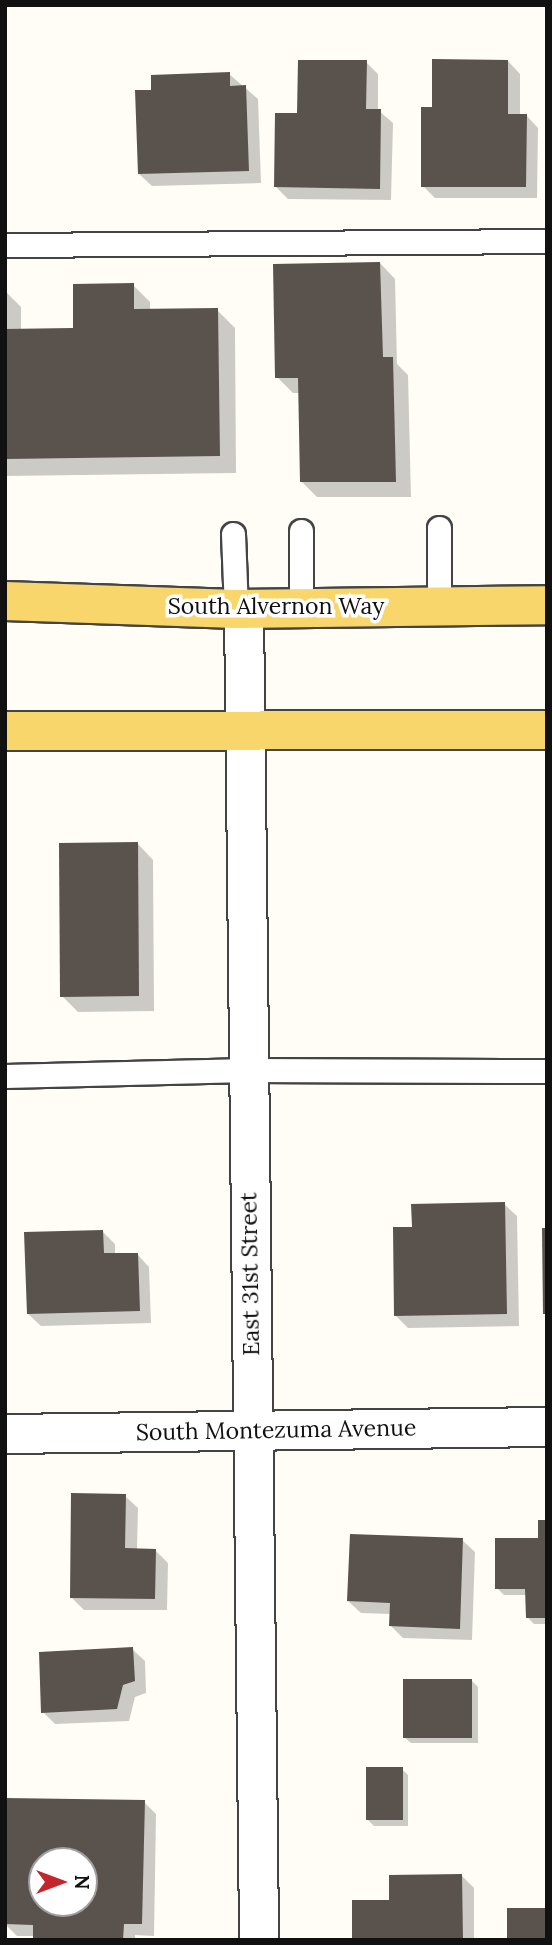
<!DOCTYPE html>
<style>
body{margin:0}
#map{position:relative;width:552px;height:1945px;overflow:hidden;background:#fffdf5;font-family:Lora,serif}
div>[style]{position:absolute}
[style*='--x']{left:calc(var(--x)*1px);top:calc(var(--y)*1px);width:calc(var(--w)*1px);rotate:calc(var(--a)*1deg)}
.shadow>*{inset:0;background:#0003}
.building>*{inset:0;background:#5a524d}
.roads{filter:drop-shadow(2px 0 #444) drop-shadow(-2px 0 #444) drop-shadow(0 2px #444) drop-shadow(0 -2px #444)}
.lane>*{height:23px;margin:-11.5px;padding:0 11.5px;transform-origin:11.5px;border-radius:11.5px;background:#fff}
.street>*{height:38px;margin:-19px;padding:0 19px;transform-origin:19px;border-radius:19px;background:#fff}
.primary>*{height:38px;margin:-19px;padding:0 19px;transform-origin:19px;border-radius:19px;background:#f9d66b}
span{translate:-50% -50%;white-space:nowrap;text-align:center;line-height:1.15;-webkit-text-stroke:7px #fff;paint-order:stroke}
.street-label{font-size:23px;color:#111}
.frame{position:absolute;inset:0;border:7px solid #111;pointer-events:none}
.north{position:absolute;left:28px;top:1847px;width:70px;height:70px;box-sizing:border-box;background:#fff;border:2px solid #a0a0a0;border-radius:50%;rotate:90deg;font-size:19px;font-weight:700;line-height:28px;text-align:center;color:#111}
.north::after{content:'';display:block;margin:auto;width:24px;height:32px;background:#c4262e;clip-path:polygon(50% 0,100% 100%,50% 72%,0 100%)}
</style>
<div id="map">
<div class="shadow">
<i style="clip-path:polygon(508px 61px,520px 74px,520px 115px,526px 115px,538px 128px,537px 198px,435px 198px,423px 186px,434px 109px)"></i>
<i style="clip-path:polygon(366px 62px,378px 74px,378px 110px,393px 123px,391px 200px,288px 199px,276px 187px,299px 115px)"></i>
<i style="clip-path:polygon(229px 74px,258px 99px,261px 183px,152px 186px,139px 174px,153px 91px)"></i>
<i style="clip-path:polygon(380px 263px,395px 279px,397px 364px,408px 375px,411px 497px,317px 497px,302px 482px,300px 393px,293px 393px,277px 377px)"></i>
<i style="clip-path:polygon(133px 285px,150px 302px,150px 311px,217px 310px,235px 328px,236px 473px,5px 476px,5px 291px,21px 307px,21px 330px,75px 330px)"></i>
<i style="clip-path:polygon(138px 844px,153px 860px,154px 1011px,78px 1012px,62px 996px)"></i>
<i style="clip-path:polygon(504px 1204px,517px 1216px,519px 1326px,408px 1328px,396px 1316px)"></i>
<i style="clip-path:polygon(102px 1231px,115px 1244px,115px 1255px,137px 1254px,149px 1267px,151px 1323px,41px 1326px,28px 1314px)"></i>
<i style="clip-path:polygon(125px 1496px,138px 1508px,137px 1550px,155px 1550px,168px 1563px,167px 1610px,84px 1610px,72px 1598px)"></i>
<i style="clip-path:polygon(547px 1522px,547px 1624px,534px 1624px,528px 1618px,527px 1595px,504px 1595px,497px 1588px,540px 1539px)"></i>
<i style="clip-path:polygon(462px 1540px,475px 1552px,472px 1640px,403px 1638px,391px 1626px,391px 1614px,361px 1613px,348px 1601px)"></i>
<i style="clip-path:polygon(132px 1649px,145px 1661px,146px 1693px,135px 1697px,129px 1721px,55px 1724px,43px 1712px)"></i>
<i style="clip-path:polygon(472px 1681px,478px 1687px,478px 1743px,411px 1743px,404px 1737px)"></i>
<i style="clip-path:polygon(402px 1769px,408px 1775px,408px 1826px,374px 1826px,368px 1820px)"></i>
<i style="clip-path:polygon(evenodd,144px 1802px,156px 1814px,154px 1936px,135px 1935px,135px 1940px,35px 1940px,35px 1936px,17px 1936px,5px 1924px,5px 1872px,144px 1802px,42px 1861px,84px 1861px,84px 1903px,42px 1903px,42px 1861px)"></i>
<i style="clip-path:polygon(462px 1876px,474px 1888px,474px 1940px,354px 1940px,391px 1901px)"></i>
</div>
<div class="building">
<i style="clip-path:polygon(432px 59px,508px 60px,508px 114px,527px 114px,526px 187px,421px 187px,421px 107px,432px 107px)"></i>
<i style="clip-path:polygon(298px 60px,367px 60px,366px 109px,381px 109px,380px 189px,274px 187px,275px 113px,297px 113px)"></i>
<i style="clip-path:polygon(230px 72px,230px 86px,246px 85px,249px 171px,138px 174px,135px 90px,151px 90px,151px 75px)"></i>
<i style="clip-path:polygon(380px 262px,383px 357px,393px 357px,396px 482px,300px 482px,298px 378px,275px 378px,273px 264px)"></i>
<i style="clip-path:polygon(134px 283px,134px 309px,218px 308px,220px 456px,5px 459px,5px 329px,73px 328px,73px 284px)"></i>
<i style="clip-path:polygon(138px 842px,139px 996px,60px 997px,59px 843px)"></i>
<i style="clip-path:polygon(505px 1202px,507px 1314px,394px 1316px,393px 1227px,412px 1227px,411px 1204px)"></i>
<i style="clip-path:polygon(542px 1228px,547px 1228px,547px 1314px,543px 1314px)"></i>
<i style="clip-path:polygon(103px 1230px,104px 1253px,138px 1253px,140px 1311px,27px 1314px,24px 1232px)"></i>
<i style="clip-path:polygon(71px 1493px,126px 1494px,125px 1548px,156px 1549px,155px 1599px,70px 1598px)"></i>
<i style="clip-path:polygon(538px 1520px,547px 1520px,547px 1618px,526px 1618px,525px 1589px,495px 1589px,495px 1538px,538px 1538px)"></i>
<i style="clip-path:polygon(350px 1534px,463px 1538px,460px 1629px,389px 1626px,390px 1603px,347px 1601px)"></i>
<i style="clip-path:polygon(133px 1647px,135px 1681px,123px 1685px,117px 1709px,41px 1713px,39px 1652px)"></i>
<i style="clip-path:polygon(403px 1679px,472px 1679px,472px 1738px,403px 1738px)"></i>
<i style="clip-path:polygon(366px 1767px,403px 1767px,403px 1820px,366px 1820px)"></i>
<i style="clip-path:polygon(evenodd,5px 1798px,145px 1800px,142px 1924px,124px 1924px,123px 1940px,33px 1940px,33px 1925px,5px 1924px,5px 1798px,42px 1861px,84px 1861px,84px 1903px,42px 1903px,42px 1861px)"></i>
<i style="clip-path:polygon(462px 1874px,463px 1940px,352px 1940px,352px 1900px,389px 1900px,389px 1875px)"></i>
<i style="clip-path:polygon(507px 1908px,547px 1908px,547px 1940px,507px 1940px)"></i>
</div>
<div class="roads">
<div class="lane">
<i style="--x:5;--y:245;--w:542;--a:-0.42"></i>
<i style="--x:439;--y:528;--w:79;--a:90"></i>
<i style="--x:301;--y:531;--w:77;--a:90"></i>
<i style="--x:233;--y:534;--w:75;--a:87.7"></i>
<i style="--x:5;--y:1076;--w:243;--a:-1.4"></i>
<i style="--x:248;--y:1070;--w:299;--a:0.2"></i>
</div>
<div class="street">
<i style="--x:244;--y:609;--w:1331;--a:89.35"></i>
<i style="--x:5;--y:1434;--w:542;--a:-0.74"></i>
</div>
<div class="primary">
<i style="--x:5;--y:601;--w:231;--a:2"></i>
<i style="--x:236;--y:609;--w:311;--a:-0.7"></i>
<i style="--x:5;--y:731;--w:542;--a:-0.11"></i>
</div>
</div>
<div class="street-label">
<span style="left:276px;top:606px">South Alvernon Way</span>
<span style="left:250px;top:1274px;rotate:-91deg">East 31st Street</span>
<span style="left:276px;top:1430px;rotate:-1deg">South Montezuma Avenue</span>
</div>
<div class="frame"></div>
<div class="north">N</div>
</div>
